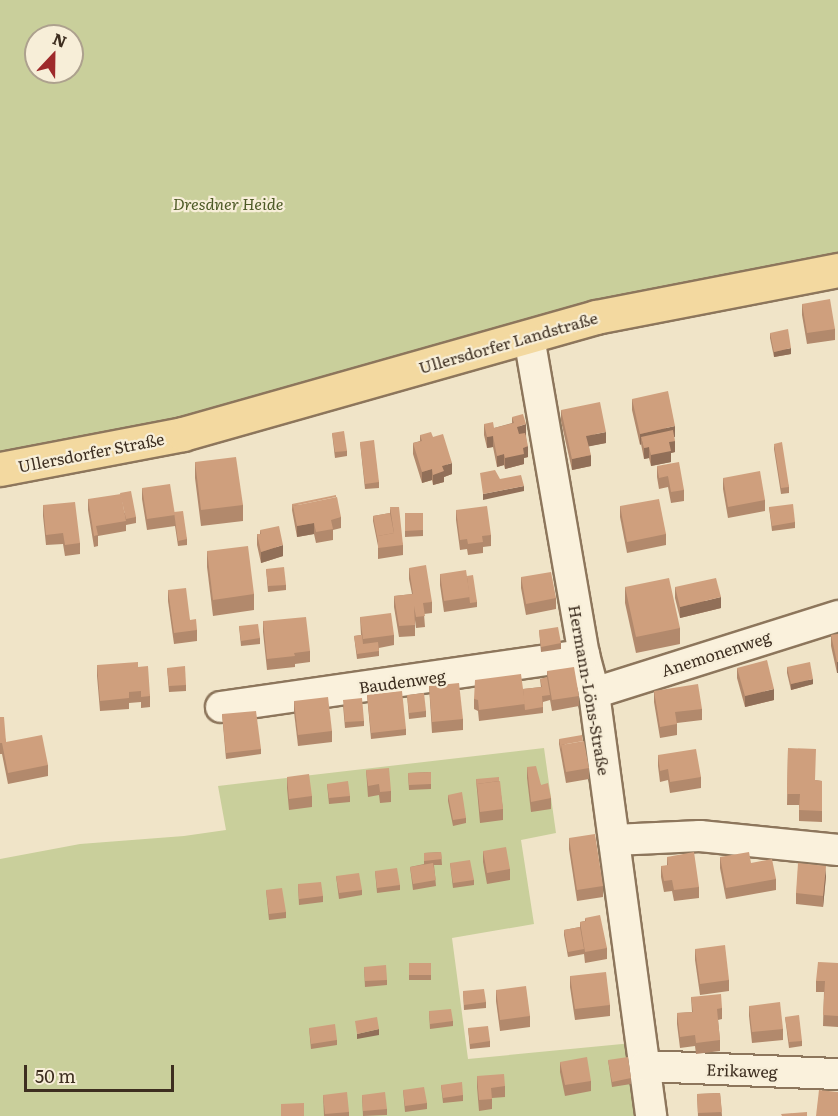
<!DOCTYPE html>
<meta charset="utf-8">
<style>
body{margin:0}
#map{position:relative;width:838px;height:1116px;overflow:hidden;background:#f0e4c8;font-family:Literata,serif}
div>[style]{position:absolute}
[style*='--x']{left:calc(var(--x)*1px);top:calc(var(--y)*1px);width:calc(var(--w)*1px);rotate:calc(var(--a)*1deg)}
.green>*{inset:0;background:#c9cf9b}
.roads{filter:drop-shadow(2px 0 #8d765c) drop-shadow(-2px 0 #8d765c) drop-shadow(0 2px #8d765c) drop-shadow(0 -2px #8d765c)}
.minor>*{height:30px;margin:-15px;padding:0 15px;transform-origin:15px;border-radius:15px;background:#faf1dc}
.major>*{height:33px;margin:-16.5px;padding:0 16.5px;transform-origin:16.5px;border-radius:16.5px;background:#f3d9a0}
.wall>*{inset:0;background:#b2896c}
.shaded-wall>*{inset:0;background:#916f58}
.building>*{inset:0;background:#cf9f7d}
span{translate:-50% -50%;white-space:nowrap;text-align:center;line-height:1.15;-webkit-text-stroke:4.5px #f7eed8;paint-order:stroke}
.park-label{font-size:16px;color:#4d5a26;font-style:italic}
.street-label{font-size:16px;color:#3d2e20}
.north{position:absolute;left:24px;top:24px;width:60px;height:60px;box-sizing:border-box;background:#f7eed8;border:2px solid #ada18e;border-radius:50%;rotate:22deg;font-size:16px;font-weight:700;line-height:24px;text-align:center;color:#3d2e20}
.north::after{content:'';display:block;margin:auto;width:21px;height:27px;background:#9e2a2b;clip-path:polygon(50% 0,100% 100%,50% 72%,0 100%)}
.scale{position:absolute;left:24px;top:1065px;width:150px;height:27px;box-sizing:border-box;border:3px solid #3d2e20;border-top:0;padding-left:8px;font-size:18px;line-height:21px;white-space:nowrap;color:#3d2e20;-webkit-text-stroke:4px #f7eed8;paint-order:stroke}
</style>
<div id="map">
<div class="green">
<i style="clip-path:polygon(evenodd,0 0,838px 0,838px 269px,362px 382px,43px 446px,0 451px,0 0,36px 36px,72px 36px,72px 72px,36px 72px,36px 36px)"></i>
<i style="clip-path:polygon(544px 748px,556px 833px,521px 840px,534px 924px,452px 938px,468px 1059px,643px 1042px,651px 1116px,0 1116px,0 859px,80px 844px,184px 836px,226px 830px,218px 786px)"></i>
</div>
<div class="roads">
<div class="minor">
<i style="--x:529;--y:337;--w:323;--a:80.2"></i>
<i style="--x:584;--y:655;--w:39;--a:75"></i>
<i style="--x:594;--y:693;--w:427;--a:82.3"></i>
<i style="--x:594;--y:693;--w:256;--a:-17.5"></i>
<i style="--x:221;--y:707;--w:367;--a:-8.2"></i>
<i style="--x:614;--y:840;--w:86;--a:-2.7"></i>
<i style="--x:700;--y:836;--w:139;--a:5.8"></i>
<i style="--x:645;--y:1066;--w:193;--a:2.4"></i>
</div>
<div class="major">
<i style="--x:0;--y:469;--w:186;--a:-10.8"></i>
<i style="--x:183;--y:434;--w:429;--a:-15.8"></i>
<i style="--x:596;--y:317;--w:247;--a:-11"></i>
</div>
</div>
<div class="wall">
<i style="clip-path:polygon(802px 304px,835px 329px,835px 340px,807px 344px,802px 315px)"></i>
<i style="clip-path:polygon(770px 333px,791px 354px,774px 357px,770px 338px)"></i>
<i style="clip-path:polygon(632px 399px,675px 437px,674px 437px,675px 452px,671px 453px,671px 462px,651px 466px,649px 458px,644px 459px,641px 444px,640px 445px,632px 410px)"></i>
<i style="clip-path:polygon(561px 410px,606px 443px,589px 446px,591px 466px,572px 470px,561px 421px)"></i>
<i style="clip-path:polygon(512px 417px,526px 435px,528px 457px,524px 458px,524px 464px,505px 469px,504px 465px,497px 467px,493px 447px,487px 448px,484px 435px,484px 424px,494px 428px,512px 423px)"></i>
<i style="clip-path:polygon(332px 433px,347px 451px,347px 456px,335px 458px)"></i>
<i style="clip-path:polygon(420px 435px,433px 437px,452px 474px,444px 477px,444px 482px,433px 485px,432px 480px,422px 483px,413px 454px,413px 443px,420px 441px)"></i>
<i style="clip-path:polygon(360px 442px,379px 482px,379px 488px,365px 489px)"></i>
<i style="clip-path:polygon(774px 444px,789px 487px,789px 493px,781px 494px,774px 449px)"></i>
<i style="clip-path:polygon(195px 462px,243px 505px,243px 521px,201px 526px,195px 478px)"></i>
<i style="clip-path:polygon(657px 466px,684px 490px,684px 501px,671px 503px,668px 487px,659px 489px,657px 477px)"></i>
<i style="clip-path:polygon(723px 478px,765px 500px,765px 511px,728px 518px,723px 489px)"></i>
<i style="clip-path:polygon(142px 488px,174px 512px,187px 539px,187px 545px,178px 546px,175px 526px,147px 530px,142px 499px)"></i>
<i style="clip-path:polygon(88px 499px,136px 517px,136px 523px,126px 525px,126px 531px,98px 536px,98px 546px,94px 547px,88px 510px)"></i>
<i style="clip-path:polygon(292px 504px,341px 517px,341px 528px,333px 530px,333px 540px,316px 543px,314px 534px,297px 537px,292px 510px)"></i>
<i style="clip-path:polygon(43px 505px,80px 543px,80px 554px,65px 556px,63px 544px,46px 545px,43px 516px)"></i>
<i style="clip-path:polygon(620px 506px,666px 534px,666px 545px,627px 553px,620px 517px)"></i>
<i style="clip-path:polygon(390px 507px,403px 545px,403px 555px,378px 559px,378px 546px,373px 521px,373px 516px,390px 513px)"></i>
<i style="clip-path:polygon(769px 507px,795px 522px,795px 528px,772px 531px)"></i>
<i style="clip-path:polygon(456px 510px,491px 535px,491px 546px,483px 547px,483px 553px,468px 555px,467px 549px,460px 550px,456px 520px)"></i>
<i style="clip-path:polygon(405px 513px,423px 513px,423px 536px,405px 537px)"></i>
<i style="clip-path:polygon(260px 530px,283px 556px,261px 563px,257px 545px,257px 534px,260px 534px)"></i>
<i style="clip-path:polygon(207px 551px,254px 594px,254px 610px,213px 616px,207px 567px)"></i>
<i style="clip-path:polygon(409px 568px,432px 602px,432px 613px,424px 614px,425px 627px,416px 628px,415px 620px,415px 636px,399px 637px,394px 607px,394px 596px,412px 594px,409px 579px)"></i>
<i style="clip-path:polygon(266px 569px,286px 585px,286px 590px,268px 592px)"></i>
<i style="clip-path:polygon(440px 574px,467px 576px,477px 602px,477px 607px,444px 612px,440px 585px)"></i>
<i style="clip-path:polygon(521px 577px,556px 598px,556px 609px,526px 615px,521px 588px)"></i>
<i style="clip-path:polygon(625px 587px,680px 628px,680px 644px,636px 653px,625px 603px)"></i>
<i style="clip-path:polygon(675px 587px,721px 608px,680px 618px,675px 598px)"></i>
<i style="clip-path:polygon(168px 590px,197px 630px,197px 641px,174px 644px,168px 601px)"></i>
<i style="clip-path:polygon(360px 617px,394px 635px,394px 645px,379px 648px,379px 656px,357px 659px,354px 636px,361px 635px)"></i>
<i style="clip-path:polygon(263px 621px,310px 651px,310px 662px,295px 664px,295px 667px,267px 670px,263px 632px)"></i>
<i style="clip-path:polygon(239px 626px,260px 638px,260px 644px,241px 646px)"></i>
<i style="clip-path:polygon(539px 630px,561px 643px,561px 649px,541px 652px)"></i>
<i style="clip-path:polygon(838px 634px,837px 673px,831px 646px,831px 635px)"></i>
<i style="clip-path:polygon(97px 665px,138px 667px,150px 696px,150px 707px,141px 708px,141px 702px,129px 703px,129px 709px,100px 711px,97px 676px)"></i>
<i style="clip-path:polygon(787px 667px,813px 684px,791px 690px,787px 673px)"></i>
<i style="clip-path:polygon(167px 668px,186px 685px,186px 691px,169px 692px)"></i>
<i style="clip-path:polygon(737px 668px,774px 700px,745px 707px,737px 678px)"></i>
<i style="clip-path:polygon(547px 671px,579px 696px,579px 706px,552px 711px,550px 700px,543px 702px,543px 713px,479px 721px,478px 711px,474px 709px,474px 699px,523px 689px,541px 687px,540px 679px,547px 678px)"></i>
<i style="clip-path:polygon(429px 686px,463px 719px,463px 730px,432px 733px)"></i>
<i style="clip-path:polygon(654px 691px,702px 709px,702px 720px,677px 723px,677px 735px,660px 738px,654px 702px)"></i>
<i style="clip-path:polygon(367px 695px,406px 729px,406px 735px,371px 739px)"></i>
<i style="clip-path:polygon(407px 695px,426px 711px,426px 717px,409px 719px)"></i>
<i style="clip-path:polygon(294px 701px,332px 731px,332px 742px,298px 746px,294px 712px)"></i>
<i style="clip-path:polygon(343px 705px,364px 721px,364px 726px,345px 728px)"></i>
<i style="clip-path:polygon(222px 714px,261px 749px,261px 754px,226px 759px)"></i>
<i style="clip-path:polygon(0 717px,6px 742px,48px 765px,48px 776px,8px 784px,2px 754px,0 754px)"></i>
<i style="clip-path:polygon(559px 739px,589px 768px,589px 779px,566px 783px,559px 744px)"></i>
<i style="clip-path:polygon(788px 748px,815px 780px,822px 781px,822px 822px,799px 821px,799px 805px,787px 805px)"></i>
<i style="clip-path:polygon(658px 755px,701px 777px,701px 788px,670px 793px,668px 780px,660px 782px,658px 766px)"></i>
<i style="clip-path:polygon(527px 767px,551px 798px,551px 809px,531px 812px,527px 778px)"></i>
<i style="clip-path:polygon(366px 770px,391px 791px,391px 802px,380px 803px,379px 795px,368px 797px)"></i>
<i style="clip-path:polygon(431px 772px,431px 789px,409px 790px,408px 773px)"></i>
<i style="clip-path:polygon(287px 777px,312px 796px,312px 807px,289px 810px,287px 788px)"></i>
<i style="clip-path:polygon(476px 779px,499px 781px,503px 809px,503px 820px,480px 823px)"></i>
<i style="clip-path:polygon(327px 784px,350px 796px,350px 802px,329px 804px)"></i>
<i style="clip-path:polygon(448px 795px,466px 818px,466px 823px,453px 826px,448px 801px)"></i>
<i style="clip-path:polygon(569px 838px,603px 886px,603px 897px,577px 901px,569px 849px)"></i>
<i style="clip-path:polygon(483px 851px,510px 869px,510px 880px,487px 884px,483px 862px)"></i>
<i style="clip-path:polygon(441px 852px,442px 865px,434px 865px,436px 886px,413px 890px,410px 867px,424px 864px,424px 853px)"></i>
<i style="clip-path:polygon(667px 857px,699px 887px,699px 898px,674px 901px,672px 891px,664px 892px,661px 877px,661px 866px,667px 866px)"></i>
<i style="clip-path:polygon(720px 857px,751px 863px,776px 879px,776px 890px,726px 899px,720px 868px)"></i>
<i style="clip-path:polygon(450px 863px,474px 880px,474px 885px,453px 888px)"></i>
<i style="clip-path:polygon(375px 871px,400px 885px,400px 890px,377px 893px)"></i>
<i style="clip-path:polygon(336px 876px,362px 890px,362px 895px,339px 899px)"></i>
<i style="clip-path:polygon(826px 876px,823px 907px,796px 904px,796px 893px)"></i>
<i style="clip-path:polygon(298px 884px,323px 896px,323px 902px,299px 905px)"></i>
<i style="clip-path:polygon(266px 890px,286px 912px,286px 918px,269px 920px)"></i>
<i style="clip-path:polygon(585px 918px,607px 948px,607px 959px,585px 963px,584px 954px,568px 957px,564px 935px,564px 930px,580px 927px,580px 922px,585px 921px)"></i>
<i style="clip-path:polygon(695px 949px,729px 980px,729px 991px,700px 995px,695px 960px)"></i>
<i style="clip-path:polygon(409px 963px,431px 963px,431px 980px,409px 980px)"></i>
<i style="clip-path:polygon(838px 963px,838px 1027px,823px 1026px,824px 992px,816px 992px,816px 981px)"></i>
<i style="clip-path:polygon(364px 967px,387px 980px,387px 985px,365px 987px)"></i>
<i style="clip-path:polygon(570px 976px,610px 1005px,610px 1016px,575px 1020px,570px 987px)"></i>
<i style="clip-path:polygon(496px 990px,530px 1016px,530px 1027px,500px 1031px,496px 1001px)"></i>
<i style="clip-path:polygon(463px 991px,486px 1002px,486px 1008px,464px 1010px)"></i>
<i style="clip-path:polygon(691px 997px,722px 1008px,722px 1019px,718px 1020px,720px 1040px,720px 1051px,696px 1054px,695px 1046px,680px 1048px,677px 1024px,677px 1013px,692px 1012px)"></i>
<i style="clip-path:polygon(749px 1006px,783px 1029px,783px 1040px,752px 1043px,749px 1016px)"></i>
<i style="clip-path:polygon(429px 1011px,453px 1021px,453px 1026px,430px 1029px)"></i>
<i style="clip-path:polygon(785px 1017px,802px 1041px,802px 1046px,789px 1048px)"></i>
<i style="clip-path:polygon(309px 1028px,337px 1040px,337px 1045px,311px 1049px)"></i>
<i style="clip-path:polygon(468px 1028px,490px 1041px,490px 1047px,470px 1049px)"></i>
<i style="clip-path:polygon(608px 1060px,631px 1078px,631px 1084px,612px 1087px)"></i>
<i style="clip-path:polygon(560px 1062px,591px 1081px,591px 1091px,565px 1096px,560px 1072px)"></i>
<i style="clip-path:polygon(477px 1076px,505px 1086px,505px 1097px,492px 1098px,492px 1109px,479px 1111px,477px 1087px)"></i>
<i style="clip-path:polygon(441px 1085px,463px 1095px,463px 1101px,443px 1103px)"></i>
<i style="clip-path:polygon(403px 1090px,427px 1103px,427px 1109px,405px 1112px)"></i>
<i style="clip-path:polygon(720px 1093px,722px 1116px,698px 1116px,697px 1094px)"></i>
<i style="clip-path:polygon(323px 1095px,349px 1112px,349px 1116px,324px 1116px)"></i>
<i style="clip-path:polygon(362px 1095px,387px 1109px,387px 1115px,363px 1116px)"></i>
</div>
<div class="shaded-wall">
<i style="clip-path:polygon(791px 348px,791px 354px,774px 357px,774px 352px)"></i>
<i style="clip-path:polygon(526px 424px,526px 435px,517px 437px,517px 427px)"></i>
<i style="clip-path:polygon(675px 426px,675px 437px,643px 444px,641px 437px,641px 444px,640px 445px,640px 434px)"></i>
<i style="clip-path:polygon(606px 432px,606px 443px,586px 447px,586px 436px)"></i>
<i style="clip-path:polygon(493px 436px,493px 447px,487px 448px,487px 437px)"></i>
<i style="clip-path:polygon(675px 441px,675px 452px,671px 453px,671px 462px,651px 466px,651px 455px,669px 442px)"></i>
<i style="clip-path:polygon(528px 446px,528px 457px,524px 458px,524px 464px,505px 469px,505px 458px,523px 448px)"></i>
<i style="clip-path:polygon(649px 447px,649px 458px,644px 459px,644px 448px)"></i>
<i style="clip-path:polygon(504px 454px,504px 465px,497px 467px,497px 456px)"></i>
<i style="clip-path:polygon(591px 455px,591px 466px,572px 470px,572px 459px)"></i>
<i style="clip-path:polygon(452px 463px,452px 474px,444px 477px,444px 482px,433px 485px,433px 475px,442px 466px)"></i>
<i style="clip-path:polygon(432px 469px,432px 480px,422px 483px,422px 472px)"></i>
<i style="clip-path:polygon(524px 486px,524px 491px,483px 500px,483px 494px)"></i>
<i style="clip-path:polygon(314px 523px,314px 534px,297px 537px,297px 526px)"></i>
<i style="clip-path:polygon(283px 545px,283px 556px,261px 563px,261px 552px)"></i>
<i style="clip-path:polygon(721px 597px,721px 608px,680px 618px,680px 607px)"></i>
<i style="clip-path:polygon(837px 662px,838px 662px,838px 673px,837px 673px)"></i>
<i style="clip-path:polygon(813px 679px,813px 684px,791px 690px,791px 684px)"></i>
<i style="clip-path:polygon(774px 689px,774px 700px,745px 707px,745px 696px)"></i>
<i style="clip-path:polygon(826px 866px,826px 876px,823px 907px,823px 896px)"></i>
<i style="clip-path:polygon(379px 1029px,379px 1035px,357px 1039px,357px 1034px)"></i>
</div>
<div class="building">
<i style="clip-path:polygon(830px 299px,835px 329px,807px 333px,802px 304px)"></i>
<i style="clip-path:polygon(788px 329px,791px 348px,774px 352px,770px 333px)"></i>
<i style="clip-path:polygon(668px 391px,675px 426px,640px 434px,632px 399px)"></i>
<i style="clip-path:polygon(600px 402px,606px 432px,586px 436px,591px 455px,572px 459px,561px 410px)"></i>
<i style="clip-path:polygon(523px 414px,526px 424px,517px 427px,519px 434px,525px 433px,528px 446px,523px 448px,524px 454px,505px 458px,504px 454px,497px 456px,493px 436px,487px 437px,484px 424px,493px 422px,494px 428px,514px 423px,512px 417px)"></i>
<i style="clip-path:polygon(673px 430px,675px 441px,669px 442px,671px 451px,651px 455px,649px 447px,644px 448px,641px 437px)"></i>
<i style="clip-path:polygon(344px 431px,347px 451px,335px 452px,332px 433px)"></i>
<i style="clip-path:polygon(431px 432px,433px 437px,443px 434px,452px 463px,442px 466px,444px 471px,433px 475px,432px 469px,422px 472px,413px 443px,422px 441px,420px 435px)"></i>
<i style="clip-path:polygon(374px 440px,379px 482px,365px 484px,360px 442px)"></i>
<i style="clip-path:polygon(782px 442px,789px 487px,781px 488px,774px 444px)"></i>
<i style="clip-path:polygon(236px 457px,243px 505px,201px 510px,195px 462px)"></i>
<i style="clip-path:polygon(679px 462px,684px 490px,671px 492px,668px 476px,659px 478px,657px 466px)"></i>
<i style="clip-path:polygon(495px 470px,500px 479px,521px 475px,524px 486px,483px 494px,480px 473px)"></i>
<i style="clip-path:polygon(760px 471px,765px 500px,728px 507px,723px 478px)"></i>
<i style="clip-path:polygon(170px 484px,175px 515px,147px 519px,142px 488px)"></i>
<i style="clip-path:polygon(131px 491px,136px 517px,126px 519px,120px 493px)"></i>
<i style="clip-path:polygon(121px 494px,126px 521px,96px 526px,98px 535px,94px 536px,88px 499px)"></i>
<i style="clip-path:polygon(336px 495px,336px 497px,293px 506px,293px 511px,292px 504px)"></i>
<i style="clip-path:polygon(337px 497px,341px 517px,331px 520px,333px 529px,316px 532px,314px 523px,297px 526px,293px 506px)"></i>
<i style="clip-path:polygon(659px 499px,666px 534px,627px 542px,620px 506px)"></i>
<i style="clip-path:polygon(75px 502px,80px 543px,65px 545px,63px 533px,46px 535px,43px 505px)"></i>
<i style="clip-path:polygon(793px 504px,795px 522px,772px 526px,769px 507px)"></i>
<i style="clip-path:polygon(487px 506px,491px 535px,482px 536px,483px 542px,468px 544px,467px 539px,460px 540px,456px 510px)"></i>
<i style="clip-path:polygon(390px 507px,399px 507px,403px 545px,378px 548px,378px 536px,394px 533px)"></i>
<i style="clip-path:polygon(183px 511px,187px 539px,178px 541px,174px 512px)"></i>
<i style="clip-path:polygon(390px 513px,394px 533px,378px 536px,378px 541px,373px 516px)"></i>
<i style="clip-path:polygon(405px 513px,423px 513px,423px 530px,405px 531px)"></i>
<i style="clip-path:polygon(279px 526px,283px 545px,261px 552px,257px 534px,261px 534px,260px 530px)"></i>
<i style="clip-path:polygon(248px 546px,254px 594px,213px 600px,207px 551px)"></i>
<i style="clip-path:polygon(426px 565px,432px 602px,423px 603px,425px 616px,416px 617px,414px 606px,415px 625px,399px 626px,394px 596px,413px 594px,409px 568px)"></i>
<i style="clip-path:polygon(284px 567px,286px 585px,268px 586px,266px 569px)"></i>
<i style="clip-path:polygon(466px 570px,470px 597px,444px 601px,440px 574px)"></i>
<i style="clip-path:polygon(551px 572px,556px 598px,526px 604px,521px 577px)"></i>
<i style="clip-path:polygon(473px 575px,477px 602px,470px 603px,467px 576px)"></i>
<i style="clip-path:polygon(669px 578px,680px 628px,636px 637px,625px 587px)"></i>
<i style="clip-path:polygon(716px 578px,721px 597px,680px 607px,675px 587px)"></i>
<i style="clip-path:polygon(186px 588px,190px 620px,196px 619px,197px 630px,174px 633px,168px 590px)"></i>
<i style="clip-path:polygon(391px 613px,394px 635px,363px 639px,360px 617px)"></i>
<i style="clip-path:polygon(306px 617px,310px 651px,294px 653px,295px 656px,267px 659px,263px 621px)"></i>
<i style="clip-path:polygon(258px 624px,260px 638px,241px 641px,239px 626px)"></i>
<i style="clip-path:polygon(558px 627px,561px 643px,541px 647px,539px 630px)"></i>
<i style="clip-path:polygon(838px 634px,838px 662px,837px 662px,831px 635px)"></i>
<i style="clip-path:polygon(362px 635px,363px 644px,378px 642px,379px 651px,357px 654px,354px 636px)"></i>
<i style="clip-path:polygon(767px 660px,774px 689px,745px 696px,737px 668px)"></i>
<i style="clip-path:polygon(138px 662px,138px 667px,148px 666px,150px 696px,141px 697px,141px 691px,129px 692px,129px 698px,100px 701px,97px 665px)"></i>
<i style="clip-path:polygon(810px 662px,813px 679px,791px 684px,787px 667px)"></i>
<i style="clip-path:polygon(185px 666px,186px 685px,169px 686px,167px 668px)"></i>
<i style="clip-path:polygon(574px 667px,579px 696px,552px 700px,547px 671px)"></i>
<i style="clip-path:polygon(521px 674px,525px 704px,479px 710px,478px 700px,474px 699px,475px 680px)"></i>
<i style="clip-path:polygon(547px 677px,550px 695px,542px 696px,543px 707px,525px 710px,523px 689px,542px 687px,540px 679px)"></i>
<i style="clip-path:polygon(459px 683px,463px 719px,432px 722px,429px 686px)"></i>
<i style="clip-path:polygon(698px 684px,702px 709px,675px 712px,677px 724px,660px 727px,654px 691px)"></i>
<i style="clip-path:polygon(402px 691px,406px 729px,371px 733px,367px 695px)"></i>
<i style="clip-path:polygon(424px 693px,426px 711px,409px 713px,407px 695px)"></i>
<i style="clip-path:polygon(328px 697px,332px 731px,298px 735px,294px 701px)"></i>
<i style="clip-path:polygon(362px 698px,364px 721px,345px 722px,343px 700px)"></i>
<i style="clip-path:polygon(256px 711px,261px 749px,226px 753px,222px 714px)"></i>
<i style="clip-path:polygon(0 717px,4px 717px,6px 742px,42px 735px,48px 765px,8px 773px,2px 743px,0 743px)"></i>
<i style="clip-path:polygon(582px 735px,583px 741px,561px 745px,561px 750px,559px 739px)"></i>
<i style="clip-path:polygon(584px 741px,589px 768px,566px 772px,561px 745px)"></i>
<i style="clip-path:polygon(788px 748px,816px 749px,815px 780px,822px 781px,822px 811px,799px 810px,800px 794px,787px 794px)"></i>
<i style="clip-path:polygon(696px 749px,701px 777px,670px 782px,668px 769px,660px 771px,658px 755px)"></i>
<i style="clip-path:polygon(536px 766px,541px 785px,548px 783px,551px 798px,531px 802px,527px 767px)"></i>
<i style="clip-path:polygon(389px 768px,391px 791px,380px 792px,379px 784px,368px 786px,366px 770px)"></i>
<i style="clip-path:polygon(431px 772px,431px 784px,409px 785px,408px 773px)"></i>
<i style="clip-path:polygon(309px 774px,312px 796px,289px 799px,287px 777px)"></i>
<i style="clip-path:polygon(499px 777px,499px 781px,477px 784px,477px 789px,476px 779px)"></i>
<i style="clip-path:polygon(348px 781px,350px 796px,329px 798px,327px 784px)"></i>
<i style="clip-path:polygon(500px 781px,503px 809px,480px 812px,477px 784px)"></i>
<i style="clip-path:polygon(462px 792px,466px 818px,453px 820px,448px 795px)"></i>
<i style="clip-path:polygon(595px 834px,603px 886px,577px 890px,569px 838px)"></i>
<i style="clip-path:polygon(506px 847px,510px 869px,487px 873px,483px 851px)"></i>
<i style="clip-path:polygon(441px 852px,442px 859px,424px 861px,424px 853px)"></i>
<i style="clip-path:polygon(694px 852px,699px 887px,674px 890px,672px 880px,664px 881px,661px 866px,668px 865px,667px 857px)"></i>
<i style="clip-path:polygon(749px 852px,751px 863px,772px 859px,776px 879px,726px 888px,720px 857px)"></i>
<i style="clip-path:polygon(470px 860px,474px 880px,453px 883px,450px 863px)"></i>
<i style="clip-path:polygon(433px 863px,436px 880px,413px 884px,410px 867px)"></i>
<i style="clip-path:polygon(798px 863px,826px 866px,823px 896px,796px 893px)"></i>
<i style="clip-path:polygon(397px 868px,400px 885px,377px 888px,375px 871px)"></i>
<i style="clip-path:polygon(359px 873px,362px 890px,339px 893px,336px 876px)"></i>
<i style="clip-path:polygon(321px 882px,323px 896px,299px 899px,298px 884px)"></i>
<i style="clip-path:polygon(282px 888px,286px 912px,269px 914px,266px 890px)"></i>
<i style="clip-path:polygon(600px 915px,607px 948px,585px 952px,580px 922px,586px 921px,585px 918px)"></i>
<i style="clip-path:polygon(580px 927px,584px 949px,568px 952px,564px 930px)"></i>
<i style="clip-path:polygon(725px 945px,729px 980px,700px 984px,695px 949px)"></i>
<i style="clip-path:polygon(818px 962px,838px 963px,838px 1016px,823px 1015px,825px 981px,816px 981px)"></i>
<i style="clip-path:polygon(409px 963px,431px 963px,431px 975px,409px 975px)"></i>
<i style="clip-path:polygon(386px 965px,387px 980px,365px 981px,364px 967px)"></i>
<i style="clip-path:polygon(606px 972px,610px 1005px,575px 1009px,570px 976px)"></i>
<i style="clip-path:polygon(526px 986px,530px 1016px,500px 1020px,496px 990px)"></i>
<i style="clip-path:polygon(484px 989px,486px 1002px,464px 1005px,463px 991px)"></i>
<i style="clip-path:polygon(721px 994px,722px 1008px,717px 1009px,720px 1040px,696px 1043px,695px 1035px,680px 1037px,677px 1013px,693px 1012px,691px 997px)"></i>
<i style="clip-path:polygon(780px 1002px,783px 1029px,752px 1032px,749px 1006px)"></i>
<i style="clip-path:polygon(451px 1009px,453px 1021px,430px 1024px,429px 1011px)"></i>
<i style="clip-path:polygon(799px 1015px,802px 1041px,789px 1042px,785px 1017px)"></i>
<i style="clip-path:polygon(377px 1017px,379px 1029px,357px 1034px,355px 1021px)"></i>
<i style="clip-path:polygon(335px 1024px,337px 1040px,311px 1044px,309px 1028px)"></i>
<i style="clip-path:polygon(488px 1026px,490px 1041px,470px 1044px,468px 1028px)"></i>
<i style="clip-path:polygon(587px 1057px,591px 1081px,565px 1085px,560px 1062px)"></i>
<i style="clip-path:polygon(628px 1057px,631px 1078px,612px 1082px,608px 1060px)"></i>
<i style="clip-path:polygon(504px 1074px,505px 1086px,491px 1088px,492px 1099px,479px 1100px,477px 1076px)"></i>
<i style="clip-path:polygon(462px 1082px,463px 1095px,443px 1098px,441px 1085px)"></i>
<i style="clip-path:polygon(424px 1087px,427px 1103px,405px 1106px,403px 1090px)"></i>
<i style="clip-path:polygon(819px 1090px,838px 1092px,838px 1116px,816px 1116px)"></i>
<i style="clip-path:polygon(347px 1092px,349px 1112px,325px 1114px,323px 1095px)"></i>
<i style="clip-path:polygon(385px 1092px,387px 1109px,363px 1111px,362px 1095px)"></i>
<i style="clip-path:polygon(720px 1093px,722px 1112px,698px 1113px,697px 1094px)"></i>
<i style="clip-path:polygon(304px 1103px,304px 1116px,281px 1116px,281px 1104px)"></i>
<i style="clip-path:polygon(807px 1112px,807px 1116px,782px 1116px,781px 1114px)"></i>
</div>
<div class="park-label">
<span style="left:228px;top:203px">Dresdner Heide</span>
</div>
<div class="street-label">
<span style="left:508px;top:342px;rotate:-16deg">Ullersdorfer Landstraße</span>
<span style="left:91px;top:452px;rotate:-11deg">Ullersdorfer Straße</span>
<span style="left:716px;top:653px;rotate:-18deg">Anemonenweg</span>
<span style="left:402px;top:681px;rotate:-8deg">Baudenweg</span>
<span style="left:590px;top:690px;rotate:80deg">Hermann-Löns-Straße</span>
<span style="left:742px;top:1070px;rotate:2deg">Erikaweg</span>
</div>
<div class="north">N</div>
<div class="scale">50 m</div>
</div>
